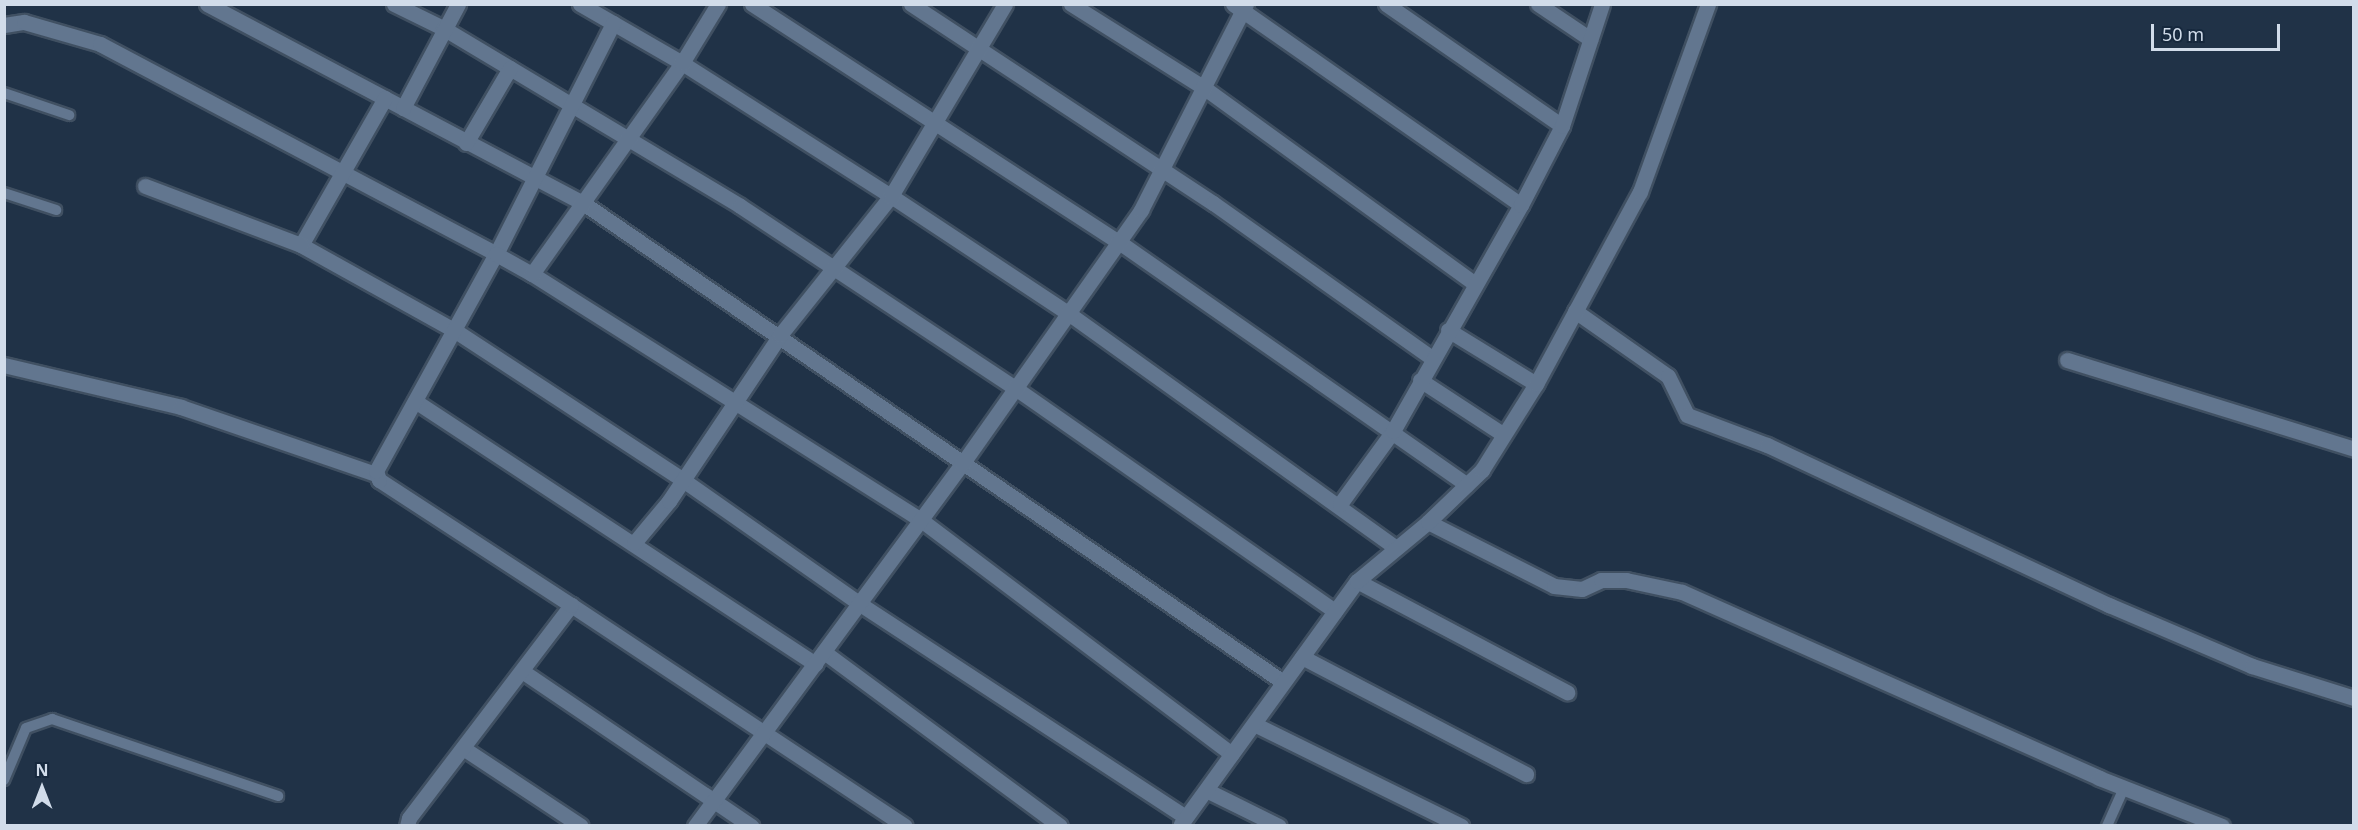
<!DOCTYPE html>
<style>
body{margin:0}
#map{position:relative;width:2358px;height:830px;overflow:hidden;background:#203247;font-family:"Noto Sans",sans-serif}
div>[style]{position:absolute}
[style*='--x']{left:calc(var(--x)*1px);top:calc(var(--y)*1px);width:calc(var(--w)*1px);rotate:calc(var(--a)*1deg)}
.roads{filter:drop-shadow(2px 0 #405062) drop-shadow(-2px 0 #405062) drop-shadow(0 2px #405062) drop-shadow(0 -2px #405062)}
.service>*{height:10px;margin:-5px;padding:0 5px;transform-origin:5px;border-radius:5px;background:#62768f}
.minor>*{height:15px;margin:-7.5px;padding:0 7.5px;transform-origin:7.5px;border-radius:7.5px;background:#62768f}
span{translate:-50% -50%;white-space:nowrap;text-align:center;line-height:1.15;-webkit-text-stroke:4.5px #16283d;paint-order:stroke}
.frame{position:absolute;inset:0;border:6px solid #d1dcea;pointer-events:none}
.north{position:absolute;left:12px;top:758px;width:60px;height:60px;-webkit-text-stroke:4px #16283d;paint-order:stroke;rotate:0deg;font-size:16px;font-weight:700;line-height:24px;text-align:center;color:#d1dcea}
.north::after{content:'';display:block;margin:auto;width:21px;height:27px;background:#d1dcea;clip-path:polygon(50% 0,100% 100%,50% 72%,0 100%)}
.scale{position:absolute;left:2151px;top:24px;width:129px;height:27px;box-sizing:border-box;border:3px solid #d1dcea;border-top:0;padding-left:8px;font-size:18px;line-height:21px;white-space:nowrap;color:#d1dcea;-webkit-text-stroke:4px #16283d;paint-order:stroke}
</style>
<div id="map">
<div class="roads">
<div class="service">
<i style="--x:4;--y:93;--w:69;--a:18.7"></i>
<i style="--x:4;--y:193;--w:55;--a:18.1"></i>
<i style="--x:4;--y:780;--w:56;--a:-67.1"></i>
<i style="--x:26;--y:728;--w:28;--a:-19"></i>
<i style="--x:52;--y:719;--w:239;--a:18.8"></i>
<i style="--x:2107;--y:826;--w:42;--a:-65.9"></i>
</div>
<div class="minor">
<i style="--x:207;--y:4;--w:425;--a:27.9"></i>
<i style="--x:583;--y:203;--w:848;--a:34.38"></i>
<i style="--x:394;--y:4;--w:55;--a:26.1"></i>
<i style="--x:443;--y:28;--w:346;--a:30.9"></i>
<i style="--x:740;--y:206;--w:330;--a:33.5"></i>
<i style="--x:1015;--y:388;--w:390;--a:34.9"></i>
<i style="--x:580;--y:4;--w:118;--a:30"></i>
<i style="--x:682;--y:63;--w:248;--a:32.5"></i>
<i style="--x:891;--y:196;--w:212;--a:33.5"></i>
<i style="--x:1068;--y:313;--w:403;--a:35.6"></i>
<i style="--x:752;--y:4;--w:437;--a:33"></i>
<i style="--x:1119;--y:242;--w:424;--a:34.9"></i>
<i style="--x:911;--y:4;--w:362;--a:33.4"></i>
<i style="--x:1213;--y:203;--w:268;--a:35.3"></i>
<i style="--x:1071;--y:4;--w:156;--a:32.2"></i>
<i style="--x:1203;--y:87;--w:336;--a:35.9"></i>
<i style="--x:1233;--y:4;--w:351;--a:34.9"></i>
<i style="--x:1386;--y:4;--w:214;--a:34.7"></i>
<i style="--x:1538;--y:4;--w:63;--a:33.9"></i>
<i style="--x:4;--y:25;--w:20;--a:-9"></i>
<i style="--x:24;--y:22;--w:79;--a:16.1"></i>
<i style="--x:100;--y:44;--w:448;--a:27.9"></i>
<i style="--x:496;--y:254;--w:259;--a:-63.1"></i>
<i style="--x:385;--y:98;--w:169;--a:119.7"></i>
<i style="--x:301;--y:245;--w:175;--a:29.1"></i>
<i style="--x:454;--y:330;--w:274;--a:33.2"></i>
<i style="--x:683;--y:480;--w:216;--a:35"></i>
<i style="--x:860;--y:604;--w:389;--a:33.2"></i>
<i style="--x:403;--y:108;--w:118;--a:-62.1"></i>
<i style="--x:466;--y:143;--w:87;--a:-59.6"></i>
<i style="--x:145;--y:186;--w:167;--a:20.7"></i>
<i style="--x:532;--y:274;--w:460;--a:32.3"></i>
<i style="--x:921;--y:520;--w:389;--a:37"></i>
<i style="--x:1575;--y:311;--w:113;--a:35"></i>
<i style="--x:1668;--y:376;--w:43;--a:64"></i>
<i style="--x:1687;--y:415;--w:85;--a:20.6"></i>
<i style="--x:1767;--y:445;--w:378;--a:25.1"></i>
<i style="--x:2109;--y:605;--w:155;--a:23.1"></i>
<i style="--x:2252;--y:666;--w:107;--a:17.4"></i>
<i style="--x:1448;--y:330;--w:103;--a:31.5"></i>
<i style="--x:2067;--y:360;--w:300;--a:17.2"></i>
<i style="--x:4;--y:365;--w:182;--a:13.3"></i>
<i style="--x:181;--y:407;--w:206;--a:19"></i>
<i style="--x:1420;--y:380;--w:100;--a:33.2"></i>
<i style="--x:415;--y:401;--w:479;--a:33.3"></i>
<i style="--x:1340;--y:504;--w:90;--a:-54"></i>
<i style="--x:1393;--y:431;--w:260;--a:-60.5"></i>
<i style="--x:1521;--y:205;--w:89;--a:-62.6"></i>
<i style="--x:1562;--y:126;--w:128;--a:-71.8"></i>
<i style="--x:1428;--y:522;--w:141;--a:26.9"></i>
<i style="--x:1554;--y:586;--w:28;--a:6"></i>
<i style="--x:1582;--y:589;--w:21;--a:-25"></i>
<i style="--x:1601;--y:580;--w:25;--a:0"></i>
<i style="--x:1626;--y:580;--w:57;--a:12.1"></i>
<i style="--x:1682;--y:592;--w:457;--a:24"></i>
<i style="--x:2099;--y:778;--w:132;--a:21.3"></i>
<i style="--x:634;--y:543;--w:55;--a:-50.2"></i>
<i style="--x:669;--y:501;--w:200;--a:-56.2"></i>
<i style="--x:780;--y:335;--w:178;--a:-51.4"></i>
<i style="--x:891;--y:196;--w:223;--a:-59.3"></i>
<i style="--x:1357;--y:581;--w:238;--a:27.9"></i>
<i style="--x:571;--y:605;--w:400;--a:33.5"></i>
<i style="--x:824;--y:652;--w:293;--a:36.4"></i>
<i style="--x:1302;--y:657;--w:253;--a:27.6"></i>
<i style="--x:522;--y:671;--w:277;--a:34.1"></i>
<i style="--x:1254;--y:724;--w:231;--a:26.2"></i>
<i style="--x:463;--y:748;--w:141;--a:33.5"></i>
<i style="--x:1206;--y:790;--w:81;--a:26.3"></i>
<i style="--x:1181;--y:824;--w:300;--a:-54.1"></i>
<i style="--x:1357;--y:581;--w:92;--a:-39.7"></i>
<i style="--x:1428;--y:522;--w:75;--a:-43.9"></i>
<i style="--x:1482;--y:470;--w:102;--a:-57.9"></i>
<i style="--x:1536;--y:384;--w:218;--a:-61.6"></i>
<i style="--x:1640;--y:192;--w:200;--a:-70.1"></i>
<i style="--x:407;--y:826;--w:8;--a:-76"></i>
<i style="--x:409;--y:818;--w:268;--a:-52.7"></i>
<i style="--x:571;--y:605;--w:229;--a:-146.9"></i>
<i style="--x:379;--y:480;--w:9;--a:-108"></i>
<i style="--x:376;--y:471;--w:248;--a:-61.1"></i>
<i style="--x:496;--y:254;--w:41;--a:29.1"></i>
<i style="--x:532;--y:274;--w:259;--a:-54.6"></i>
<i style="--x:682;--y:63;--w:69;--a:-58.6"></i>
<i style="--x:695;--y:826;--w:450;--a:-53.6"></i>
<i style="--x:962;--y:464;--w:311;--a:-54.8"></i>
<i style="--x:1141;--y:210;--w:231;--a:-63"></i>
</div>
</div>
<div class="frame"></div>
<div class="north">N</div>
<div class="scale">50 m</div>
</div>
